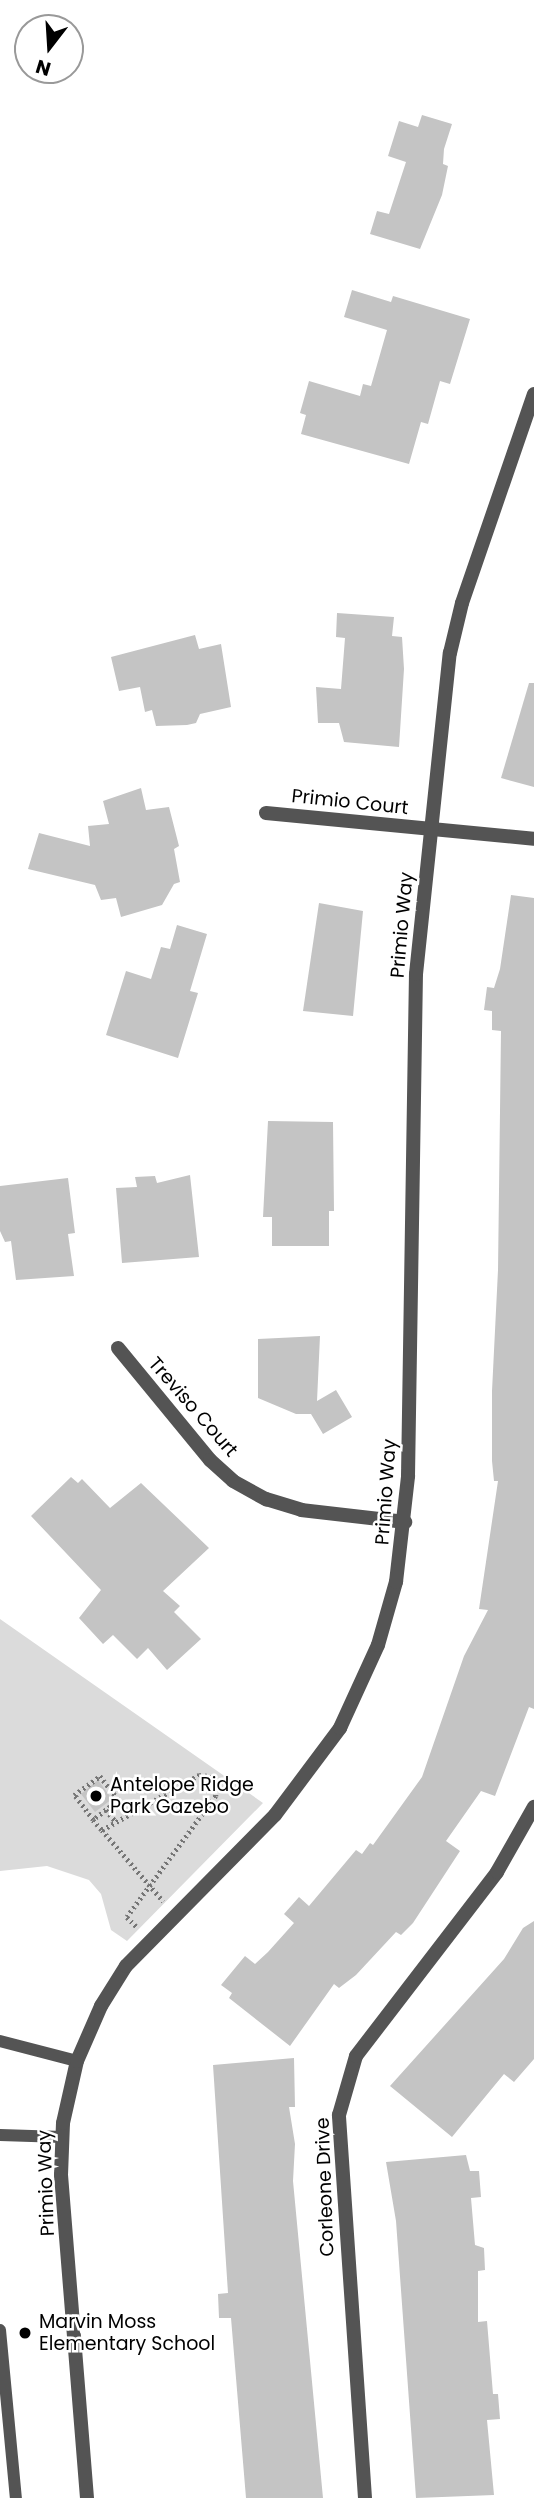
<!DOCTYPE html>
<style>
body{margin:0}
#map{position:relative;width:534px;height:2498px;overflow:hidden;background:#fff;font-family:Poppins,sans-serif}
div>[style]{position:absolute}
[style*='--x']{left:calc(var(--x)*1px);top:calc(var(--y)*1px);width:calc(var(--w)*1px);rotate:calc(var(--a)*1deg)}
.green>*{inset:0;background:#dbdbdb}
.building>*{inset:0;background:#c4c4c4}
.path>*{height:4.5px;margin-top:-2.25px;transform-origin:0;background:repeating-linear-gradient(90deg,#767676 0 2px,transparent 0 5.5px)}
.service>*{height:12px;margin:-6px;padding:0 6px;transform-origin:6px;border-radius:6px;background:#545454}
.minor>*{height:14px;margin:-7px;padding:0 7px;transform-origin:7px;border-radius:7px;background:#545454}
.tertiary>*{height:14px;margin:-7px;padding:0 7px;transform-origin:7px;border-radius:7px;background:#545454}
.dots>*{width:19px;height:19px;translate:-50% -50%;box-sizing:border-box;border:4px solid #fff;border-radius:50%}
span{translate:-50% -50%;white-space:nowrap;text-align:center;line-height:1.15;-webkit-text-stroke:5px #fff;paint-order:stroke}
.street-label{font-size:19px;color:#000}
.poi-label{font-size:19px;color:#000}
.left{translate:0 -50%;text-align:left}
.north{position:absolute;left:14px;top:14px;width:70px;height:70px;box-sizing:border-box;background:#fff;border:2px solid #999;border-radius:50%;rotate:197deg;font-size:19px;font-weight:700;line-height:28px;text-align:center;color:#000}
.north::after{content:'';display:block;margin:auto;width:24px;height:32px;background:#000;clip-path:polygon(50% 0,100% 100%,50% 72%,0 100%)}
</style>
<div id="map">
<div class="green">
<i style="clip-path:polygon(0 1619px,263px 1803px,127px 1941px,111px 1930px,101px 1894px,89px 1880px,47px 1866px,0 1871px)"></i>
</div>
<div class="building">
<i style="clip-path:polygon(422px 115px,452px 124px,444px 149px,443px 164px,448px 166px,442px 195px,420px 249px,370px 234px,377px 211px,389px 214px,406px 162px,388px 156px,399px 121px,418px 127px)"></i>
<i style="clip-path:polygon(352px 290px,391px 302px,393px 296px,470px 319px,450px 384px,440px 381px,428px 424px,421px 422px,409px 464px,301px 434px,306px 415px,300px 413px,309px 381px,360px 396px,363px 384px,371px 386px,387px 330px,344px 317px)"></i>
<i style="clip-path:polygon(337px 613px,394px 617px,392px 636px,402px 637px,404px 669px,399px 747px,344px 742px,339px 723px,318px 723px,316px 687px,341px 689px,345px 638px,336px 637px)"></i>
<i style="clip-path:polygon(195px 635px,199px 649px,221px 644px,231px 707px,200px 714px,196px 723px,187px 725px,156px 726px,152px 710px,145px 712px,140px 687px,119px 691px,111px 657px)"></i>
<i style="clip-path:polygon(529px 683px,534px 683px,534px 787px,501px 778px)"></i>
<i style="clip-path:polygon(141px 788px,146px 810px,169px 807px,179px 846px,174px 849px,180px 882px,174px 884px,162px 905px,121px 917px,116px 898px,101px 900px,95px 885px,28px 869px,39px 833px,90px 846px,88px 826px,109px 824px,103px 801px)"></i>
<i style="clip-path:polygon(511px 895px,534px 898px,534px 1709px,529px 1707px,495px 1796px,481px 1791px,446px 1841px,460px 1851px,413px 1923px,401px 1935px,396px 1932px,356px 1975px,339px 1988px,334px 1984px,290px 2046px,229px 1998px,232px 1993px,221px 1985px,245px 1956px,255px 1964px,268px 1952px,294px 1923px,284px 1914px,299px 1897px,309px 1906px,356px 1850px,362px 1854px,370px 1843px,373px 1845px,422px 1777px,464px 1656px,488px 1610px,479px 1609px,498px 1481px,494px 1481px,492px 1461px,492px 1391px,498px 1270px,501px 1031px,492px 1030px,492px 1011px,484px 1010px,487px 987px,494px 988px,500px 969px)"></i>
<i style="clip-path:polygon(319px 903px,363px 911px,353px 1016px,303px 1011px)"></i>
<i style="clip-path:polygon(177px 925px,207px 934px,190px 991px,198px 993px,178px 1058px,106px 1035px,126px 971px,151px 979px,161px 947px,170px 949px)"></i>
<i style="clip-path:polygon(268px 1121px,333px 1122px,334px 1211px,329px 1211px,329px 1246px,272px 1246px,272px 1217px,263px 1217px)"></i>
<i style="clip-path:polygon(190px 1175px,199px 1257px,122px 1263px,116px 1188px,137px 1187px,135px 1177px,155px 1176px,157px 1183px)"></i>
<i style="clip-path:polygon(68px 1178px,75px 1233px,68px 1234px,74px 1276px,16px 1280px,11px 1241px,5px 1242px,0 1231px,0 1186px)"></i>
<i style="clip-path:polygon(320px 1336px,317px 1401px,336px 1390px,352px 1417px,323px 1434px,311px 1414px,296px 1414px,258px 1398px,258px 1339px)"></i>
<i style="clip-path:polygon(71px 1477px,78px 1483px,82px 1479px,110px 1508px,141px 1483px,209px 1548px,163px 1591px,180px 1606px,174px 1612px,201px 1639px,167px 1670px,148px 1648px,137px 1659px,113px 1635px,103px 1644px,79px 1618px,101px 1590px,31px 1516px)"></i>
<i style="clip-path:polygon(98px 1780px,112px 1799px,95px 1812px,81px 1794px)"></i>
<i style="clip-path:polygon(534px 1921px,534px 2059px,514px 2082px,504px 2074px,452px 2137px,390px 2086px,504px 1959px,523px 1928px)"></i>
<i style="clip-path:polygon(294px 2058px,295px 2107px,289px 2107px,295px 2144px,293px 2181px,323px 2498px,246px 2498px,231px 2318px,219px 2318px,218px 2294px,228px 2293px,213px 2065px)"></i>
<i style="clip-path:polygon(466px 2155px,470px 2171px,479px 2171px,481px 2197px,471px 2198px,475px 2245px,484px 2248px,485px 2270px,478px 2271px,478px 2322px,487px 2321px,493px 2394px,498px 2394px,500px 2419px,487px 2420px,494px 2495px,416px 2498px,396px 2221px,386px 2162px)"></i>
</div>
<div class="path">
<i style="--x:100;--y:1776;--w:31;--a:52"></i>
<i style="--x:119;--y:1800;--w:33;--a:142"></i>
<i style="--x:93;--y:1820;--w:31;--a:-127"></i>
<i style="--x:74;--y:1795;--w:32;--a:-36"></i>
<i style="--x:106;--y:1810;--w:16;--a:50"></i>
<i style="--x:93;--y:1820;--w:13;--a:48"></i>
<i style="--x:102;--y:1830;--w:112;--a:-29.6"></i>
<i style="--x:199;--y:1775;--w:10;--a:6"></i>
<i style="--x:209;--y:1776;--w:11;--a:45"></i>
<i style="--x:217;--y:1784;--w:12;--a:95"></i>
<i style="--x:216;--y:1796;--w:150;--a:126.3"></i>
<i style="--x:127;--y:1917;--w:16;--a:45"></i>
<i style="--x:102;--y:1830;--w:94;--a:49.3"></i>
</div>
<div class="service">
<i style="--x:0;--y:2041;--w:80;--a:14.6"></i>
<i style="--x:0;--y:2135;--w:63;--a:1.8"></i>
<i style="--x:0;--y:2330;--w:169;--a:84.6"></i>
</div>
<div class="minor">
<i style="--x:266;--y:813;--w:269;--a:5.5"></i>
<i style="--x:118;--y:1348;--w:145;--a:50.6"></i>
<i style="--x:210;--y:1460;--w:31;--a:42"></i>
<i style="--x:233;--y:1481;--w:38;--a:29"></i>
<i style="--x:266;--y:1499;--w:37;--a:17"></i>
<i style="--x:301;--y:1510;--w:105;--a:6.6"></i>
<i style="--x:365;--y:2498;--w:384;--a:-93.9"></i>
<i style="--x:339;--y:2115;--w:61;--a:-73.9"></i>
<i style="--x:356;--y:2056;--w:232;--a:-52.5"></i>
<i style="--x:497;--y:1872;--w:75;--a:-60.4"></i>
</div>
<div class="tertiary">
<i style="--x:87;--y:2498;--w:324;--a:-94.6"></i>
<i style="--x:61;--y:2175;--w:52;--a:-87.8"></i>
<i style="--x:63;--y:2123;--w:64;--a:-77.3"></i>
<i style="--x:77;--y:2061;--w:60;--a:-66.4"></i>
<i style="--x:101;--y:2006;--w:47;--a:-58"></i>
<i style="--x:126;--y:1966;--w:212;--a:-45.4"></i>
<i style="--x:275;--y:1815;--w:109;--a:-53.2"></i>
<i style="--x:340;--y:1728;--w:91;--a:-65.4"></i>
<i style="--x:378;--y:1645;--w:66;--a:-74.1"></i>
<i style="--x:396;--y:1582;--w:107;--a:-83.5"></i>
<i style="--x:408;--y:1476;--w:502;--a:-89.09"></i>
<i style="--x:416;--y:974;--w:323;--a:-84"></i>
<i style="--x:450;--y:653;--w:51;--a:-76.5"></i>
<i style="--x:462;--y:603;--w:221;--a:-71"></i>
</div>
<div class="dots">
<i style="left:96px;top:1796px;background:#000"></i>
<i style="left:25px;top:2333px;background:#000"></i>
</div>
<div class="street-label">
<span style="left:350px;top:802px;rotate:6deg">Primio Court</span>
<span style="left:402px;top:925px;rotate:-85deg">Primio Way</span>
<span style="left:193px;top:1407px;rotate:49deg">Treviso Court</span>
<span style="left:386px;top:1492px;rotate:-86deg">Primio Way</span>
<span style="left:46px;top:2183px;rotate:-92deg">Primio Way</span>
<span style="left:325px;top:2187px;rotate:-92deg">Corleone Drive</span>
</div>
<div class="poi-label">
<span class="left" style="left:110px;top:1796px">Antelope Ridge<br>Park Gazebo</span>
<span class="left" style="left:39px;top:2333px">Marvin Moss<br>Elementary School</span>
</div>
<div class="north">N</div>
</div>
